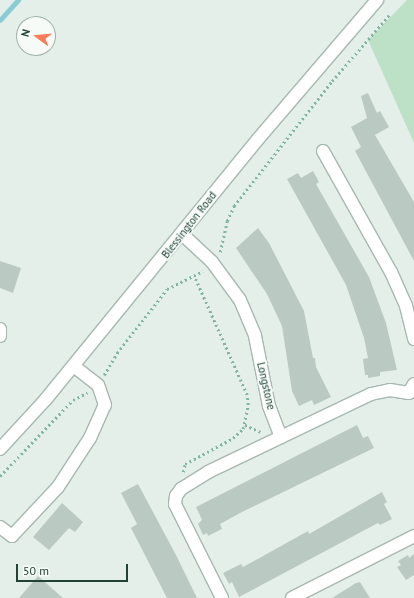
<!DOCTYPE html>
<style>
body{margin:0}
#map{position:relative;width:414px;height:598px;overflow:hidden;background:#e5efea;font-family:"PT Sans",sans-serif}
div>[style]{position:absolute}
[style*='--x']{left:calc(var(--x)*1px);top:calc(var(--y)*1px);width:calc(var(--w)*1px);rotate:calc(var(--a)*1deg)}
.green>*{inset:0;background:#bde1c6}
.stream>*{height:4.5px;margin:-2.25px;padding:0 2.25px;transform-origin:2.25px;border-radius:2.25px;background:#8accd6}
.building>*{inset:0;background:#bacac3}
.path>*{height:2.5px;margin-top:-1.25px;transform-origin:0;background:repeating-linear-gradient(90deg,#83b4a4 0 2px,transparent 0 5px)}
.roads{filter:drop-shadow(1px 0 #a7b8b1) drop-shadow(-1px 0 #a7b8b1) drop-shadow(0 1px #a7b8b1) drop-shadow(0 -1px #a7b8b1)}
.street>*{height:12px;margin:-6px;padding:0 6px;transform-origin:6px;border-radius:6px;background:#fff}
.secondary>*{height:12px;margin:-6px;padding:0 6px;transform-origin:6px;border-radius:6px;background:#fff}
span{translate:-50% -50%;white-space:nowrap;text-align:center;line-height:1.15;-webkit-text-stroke:4px #f6fbf8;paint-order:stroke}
.street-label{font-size:11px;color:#224239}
.north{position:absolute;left:16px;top:16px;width:40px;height:40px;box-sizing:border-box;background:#f6fbf8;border:1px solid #a1b1ac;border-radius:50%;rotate:286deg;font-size:11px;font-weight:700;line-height:16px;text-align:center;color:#224239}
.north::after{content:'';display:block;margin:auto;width:14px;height:18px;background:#f97d58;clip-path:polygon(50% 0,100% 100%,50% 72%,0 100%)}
.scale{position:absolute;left:16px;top:564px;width:112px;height:18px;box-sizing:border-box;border:2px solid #224239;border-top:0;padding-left:5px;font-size:12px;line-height:14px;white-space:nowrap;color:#224239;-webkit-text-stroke:3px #f6fbf8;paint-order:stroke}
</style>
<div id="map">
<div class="green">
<i style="clip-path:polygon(407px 0,414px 0,414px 143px,368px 40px)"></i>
</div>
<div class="stream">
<i style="--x:0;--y:20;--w:27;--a:-48"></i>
</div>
<div class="building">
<i style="clip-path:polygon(368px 93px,377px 113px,380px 111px,389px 127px,375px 135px,414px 202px,414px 261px,355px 151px,361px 147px,351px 127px,367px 118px,361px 96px)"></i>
<i style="clip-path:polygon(313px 171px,319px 182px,316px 184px,369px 277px,386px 323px,397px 370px,380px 372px,380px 376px,368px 378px,368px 375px,365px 375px,363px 359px,368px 358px,364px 338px,346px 285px,287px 179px,298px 173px,301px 178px)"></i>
<i style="clip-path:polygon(258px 228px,269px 243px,304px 311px,313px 358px,315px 358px,316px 367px,331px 397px,314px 405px,312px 400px,299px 406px,292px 391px,282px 326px,267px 294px,236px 248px)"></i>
<i style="clip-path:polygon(0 261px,21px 268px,13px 293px,0 288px)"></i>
<i style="clip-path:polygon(357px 425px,363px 438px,368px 436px,374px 448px,242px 512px,220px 524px,222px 529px,208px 536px,207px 533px,203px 535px,198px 524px,202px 520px,196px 507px)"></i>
<i style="clip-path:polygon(138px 484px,176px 555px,197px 598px,167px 598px,150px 565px,131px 528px,137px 524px,121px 493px)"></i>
<i style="clip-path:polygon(382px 492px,387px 502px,384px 504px,392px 519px,380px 525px,378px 523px,239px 597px,232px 582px,229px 584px,223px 573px,241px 564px,243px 567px,308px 531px,309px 534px)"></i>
<i style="clip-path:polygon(62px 503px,83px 522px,75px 532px,69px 528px,49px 550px,33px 537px)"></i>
<i style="clip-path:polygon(414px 554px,414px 575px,406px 580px,397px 567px,401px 565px,398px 561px,408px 555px,409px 558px)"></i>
<i style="clip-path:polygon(38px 576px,63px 598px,19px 598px)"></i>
<i style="clip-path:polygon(360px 582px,370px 598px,332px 598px,356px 583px)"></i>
</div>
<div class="path">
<i style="--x:220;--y:252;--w:32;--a:-77"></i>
<i style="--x:227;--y:221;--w:17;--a:-65"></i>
<i style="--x:234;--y:206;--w:159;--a:-51.9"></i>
<i style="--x:332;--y:81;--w:89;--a:-49.1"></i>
<i style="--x:104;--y:375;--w:26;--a:-59"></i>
<i style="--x:117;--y:353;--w:81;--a:-52"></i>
<i style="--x:167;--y:289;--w:40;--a:-26.6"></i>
<i style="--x:245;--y:425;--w:17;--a:24"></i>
<i style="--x:183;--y:472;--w:8;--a:-76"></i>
<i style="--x:185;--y:464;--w:55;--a:-28.4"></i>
<i style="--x:233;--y:438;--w:13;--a:-42"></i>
<i style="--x:243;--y:429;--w:25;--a:-78"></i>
<i style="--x:248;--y:405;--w:10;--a:-96"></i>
<i style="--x:247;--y:395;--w:130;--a:-114"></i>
<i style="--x:0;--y:476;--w:105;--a:-46.2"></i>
<i style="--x:73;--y:400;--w:16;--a:-27"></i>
</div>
<div class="roads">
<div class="street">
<i style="--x:323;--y:151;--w:139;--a:60.7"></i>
<i style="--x:391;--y:272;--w:37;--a:66"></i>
<i style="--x:406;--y:306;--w:34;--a:76"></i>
<i style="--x:182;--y:234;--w:41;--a:43"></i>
<i style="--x:212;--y:262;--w:47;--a:53.6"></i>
<i style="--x:240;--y:300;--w:39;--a:67"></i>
<i style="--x:255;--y:336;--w:71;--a:78.7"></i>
<i style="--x:269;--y:406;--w:33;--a:69"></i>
<i style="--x:281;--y:437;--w:100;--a:-25.5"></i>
<i style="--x:371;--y:394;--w:19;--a:-12"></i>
<i style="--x:390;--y:390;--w:19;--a:9"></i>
<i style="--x:409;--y:393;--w:10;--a:-61"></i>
<i style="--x:0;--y:329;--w:7;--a:90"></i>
<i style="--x:0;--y:527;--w:15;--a:37"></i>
<i style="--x:12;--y:536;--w:67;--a:-46.8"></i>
<i style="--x:58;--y:487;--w:59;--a:-56.9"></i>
<i style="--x:90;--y:438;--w:36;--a:-66"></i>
<i style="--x:105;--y:405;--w:21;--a:-109"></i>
<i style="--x:98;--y:385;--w:31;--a:-142"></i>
<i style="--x:222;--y:598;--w:105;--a:-116.6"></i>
<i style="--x:175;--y:504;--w:8;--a:-83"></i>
<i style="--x:176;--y:496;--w:9;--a:-54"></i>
<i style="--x:181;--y:489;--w:32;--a:-32"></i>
<i style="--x:208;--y:472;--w:81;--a:-25.6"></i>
<i style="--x:292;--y:598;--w:137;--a:-26.9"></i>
</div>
<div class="secondary">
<i style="--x:0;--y:449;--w:68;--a:-47.4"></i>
<i style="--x:46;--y:399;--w:335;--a:-50.8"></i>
<i style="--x:258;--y:139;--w:183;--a:-49.4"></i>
</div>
</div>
<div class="street-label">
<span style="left:189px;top:225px;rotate:-52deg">Blessington Road</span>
<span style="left:266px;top:386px;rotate:77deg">Longstone</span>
</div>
<div class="north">N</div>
<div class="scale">50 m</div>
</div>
